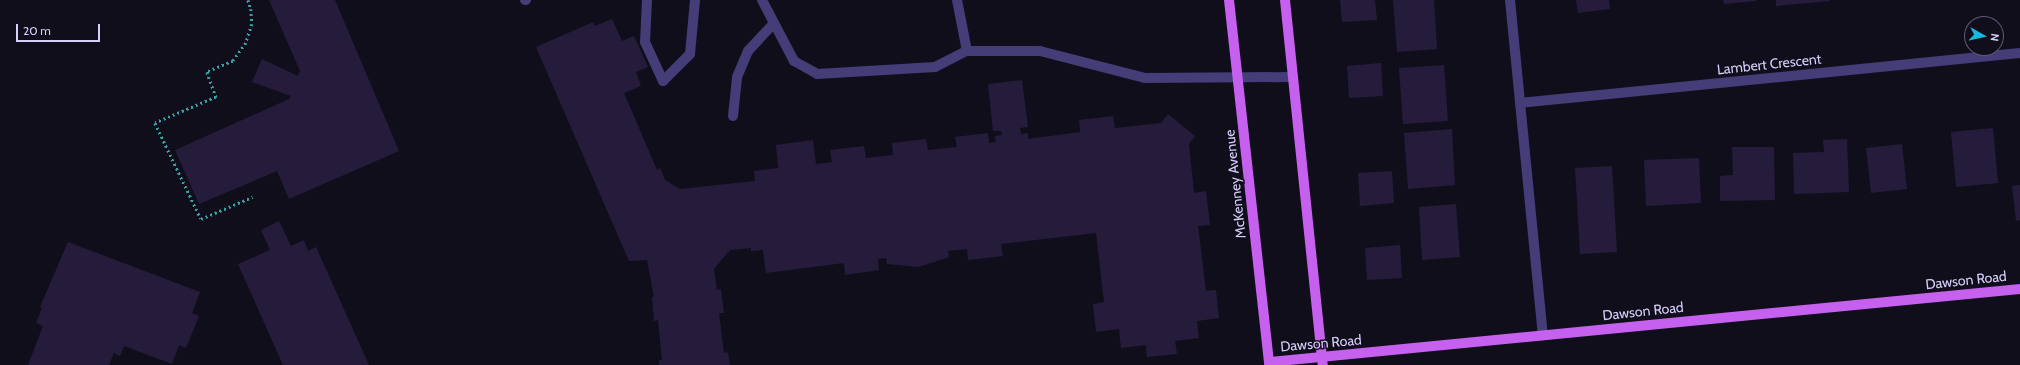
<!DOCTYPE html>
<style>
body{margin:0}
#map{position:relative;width:2020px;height:365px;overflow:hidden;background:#110e1c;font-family:Cabin,sans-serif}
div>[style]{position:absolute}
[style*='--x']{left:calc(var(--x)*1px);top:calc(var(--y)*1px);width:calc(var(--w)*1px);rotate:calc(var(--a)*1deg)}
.building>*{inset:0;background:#251c3b}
.path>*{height:2.5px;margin-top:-1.25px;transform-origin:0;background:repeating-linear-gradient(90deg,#39a1a3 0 2px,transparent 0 5px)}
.minor>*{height:10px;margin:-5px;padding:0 5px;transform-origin:5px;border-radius:5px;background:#443d77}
.major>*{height:10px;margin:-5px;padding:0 5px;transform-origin:5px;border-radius:5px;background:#c561ee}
span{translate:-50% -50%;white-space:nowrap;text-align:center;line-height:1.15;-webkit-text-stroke:3px #110e1c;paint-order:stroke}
.street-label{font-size:14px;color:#d7cefa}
.north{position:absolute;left:1964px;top:16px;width:40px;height:40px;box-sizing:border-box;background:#110e1c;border:1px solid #605b75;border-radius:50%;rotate:98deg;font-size:11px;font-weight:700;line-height:16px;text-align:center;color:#d7cefa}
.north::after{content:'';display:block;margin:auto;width:14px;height:18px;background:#17b9dd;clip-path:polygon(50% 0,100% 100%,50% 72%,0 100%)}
.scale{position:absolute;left:16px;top:24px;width:84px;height:18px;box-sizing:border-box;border:2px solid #d7cefa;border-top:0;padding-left:5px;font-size:12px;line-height:14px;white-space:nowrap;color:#d7cefa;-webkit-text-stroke:3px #110e1c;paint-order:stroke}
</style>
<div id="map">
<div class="building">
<i style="clip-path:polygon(269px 0,335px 0,399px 151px,289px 199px,277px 171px,199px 204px,175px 150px,289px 99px,291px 96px,252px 82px,262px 59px,298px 76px,300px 71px)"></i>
<i style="clip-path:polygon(1340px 0,1375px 0,1377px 20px,1342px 22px)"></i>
<i style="clip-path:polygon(1393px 0,1434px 0,1437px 49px,1397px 52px)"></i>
<i style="clip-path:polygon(1576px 0,1609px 0,1610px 9px,1578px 13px)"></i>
<i style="clip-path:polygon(1723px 0,1756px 0,1756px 1px,1724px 4px)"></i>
<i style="clip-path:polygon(1776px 0,1830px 0,1830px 1px,1776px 6px)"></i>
<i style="clip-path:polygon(612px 19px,622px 41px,634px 36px,648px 67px,636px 72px,641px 86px,624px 93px,657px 170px,660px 168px,665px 180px,680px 189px,755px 181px,754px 171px,778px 168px,776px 145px,813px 140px,816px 164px,832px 162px,830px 150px,864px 146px,866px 158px,893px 155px,892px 143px,926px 139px,928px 150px,957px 147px,955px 137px,988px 133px,989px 143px,996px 142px,995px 136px,1002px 135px,1001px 131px,993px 131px,988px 84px,1022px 80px,1028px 127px,1020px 128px,1021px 134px,1028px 133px,1028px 139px,1080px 132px,1079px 120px,1113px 116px,1115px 128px,1161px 123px,1168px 114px,1195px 136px,1189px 144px,1194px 193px,1206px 191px,1210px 225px,1198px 226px,1206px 291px,1216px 290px,1219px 318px,1197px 321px,1199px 338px,1175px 341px,1177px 354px,1147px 357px,1146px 345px,1121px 348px,1119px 329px,1096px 332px,1093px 304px,1104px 302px,1096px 233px,1001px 244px,1003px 256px,968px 260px,967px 249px,948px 251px,949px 257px,919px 267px,887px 264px,886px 258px,878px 259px,879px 270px,845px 275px,844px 263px,766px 273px,763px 250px,751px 251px,751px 248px,730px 250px,714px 269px,717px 290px,721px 289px,724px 313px,719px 313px,724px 353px,728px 352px,730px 365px,659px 365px,659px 360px,662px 360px,658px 320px,654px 321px,652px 297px,654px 297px,647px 260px,629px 261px,536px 47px,593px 22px,595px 26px)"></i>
<i style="clip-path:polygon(1381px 63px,1383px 96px,1349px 98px,1347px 66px)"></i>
<i style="clip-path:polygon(1444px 65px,1448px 121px,1403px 124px,1399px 68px)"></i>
<i style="clip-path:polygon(1993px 128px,1998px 183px,1956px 187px,1951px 132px)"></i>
<i style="clip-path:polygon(1452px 129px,1455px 185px,1408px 189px,1404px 133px)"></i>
<i style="clip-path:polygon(1847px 139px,1849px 192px,1794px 194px,1793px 153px,1824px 152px,1823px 140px)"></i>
<i style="clip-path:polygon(1902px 144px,1907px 189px,1871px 193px,1866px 148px)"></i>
<i style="clip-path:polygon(1732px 147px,1774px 147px,1775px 200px,1720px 201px,1720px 176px,1733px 175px)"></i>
<i style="clip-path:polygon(1699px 158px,1701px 203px,1646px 206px,1644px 160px)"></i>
<i style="clip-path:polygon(1612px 166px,1617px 252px,1580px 254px,1575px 168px)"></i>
<i style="clip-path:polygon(1392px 171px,1394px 203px,1360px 206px,1358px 173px)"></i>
<i style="clip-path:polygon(2020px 185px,2020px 220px,2016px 221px,2012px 186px)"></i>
<i style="clip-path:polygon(1456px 204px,1460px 257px,1422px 260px,1419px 207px)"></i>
<i style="clip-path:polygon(279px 221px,291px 246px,304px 240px,308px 251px,316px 247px,369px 365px,283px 365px,238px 264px,270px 250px,261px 230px)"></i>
<i style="clip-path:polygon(68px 242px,200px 292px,192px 313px,199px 316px,186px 348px,179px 345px,172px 364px,124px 346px,120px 356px,114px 353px,109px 365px,28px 365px,43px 326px,36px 323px,42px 308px,40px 307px)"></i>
<i style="clip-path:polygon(1400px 245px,1402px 278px,1367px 280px,1365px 248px)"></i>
</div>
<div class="path">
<i style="--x:248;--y:0;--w:9;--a:72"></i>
<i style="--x:251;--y:9;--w:15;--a:86"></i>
<i style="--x:252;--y:24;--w:20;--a:108"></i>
<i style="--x:246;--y:43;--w:22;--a:126"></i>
<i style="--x:233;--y:61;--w:28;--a:157"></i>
<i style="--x:207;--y:72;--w:27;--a:70"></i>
<i style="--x:216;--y:97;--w:66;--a:156.9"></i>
<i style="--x:155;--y:123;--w:106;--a:64.4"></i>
<i style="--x:201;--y:219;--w:56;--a:-23.3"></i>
</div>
<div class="minor">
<i style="--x:525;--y:0;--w:1;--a:0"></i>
<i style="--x:647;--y:0;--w:42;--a:92.7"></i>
<i style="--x:645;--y:42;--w:43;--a:65.2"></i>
<i style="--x:663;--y:81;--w:38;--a:-45"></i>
<i style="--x:690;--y:54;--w:54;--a:-84.7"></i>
<i style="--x:762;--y:0;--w:69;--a:62.3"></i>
<i style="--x:794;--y:61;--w:26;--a:29"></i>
<i style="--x:817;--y:74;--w:118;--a:-3.4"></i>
<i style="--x:935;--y:67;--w:36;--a:-27"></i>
<i style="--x:967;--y:51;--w:73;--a:0"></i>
<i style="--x:1040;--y:51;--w:108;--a:14.4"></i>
<i style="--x:1145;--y:78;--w:148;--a:-0.4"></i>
<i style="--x:957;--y:0;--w:52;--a:78.9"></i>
<i style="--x:1510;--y:0;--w:337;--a:84.4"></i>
<i style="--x:1520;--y:103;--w:502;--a:-5.71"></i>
<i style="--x:733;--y:116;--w:39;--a:-84"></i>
<i style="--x:737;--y:77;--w:28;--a:-67"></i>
<i style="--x:748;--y:51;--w:38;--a:-47"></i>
</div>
<div class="major">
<i style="--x:1229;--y:0;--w:367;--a:83.7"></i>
<i style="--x:1285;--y:0;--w:367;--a:84.1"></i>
<i style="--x:1269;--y:362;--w:755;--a:-5.55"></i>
</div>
<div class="street-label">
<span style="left:1769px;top:64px;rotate:-6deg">Lambert Crescent</span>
<span style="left:1235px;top:184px;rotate:-96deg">McKenney Avenue</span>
<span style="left:1966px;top:280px;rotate:-6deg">Dawson Road</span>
<span style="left:1643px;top:311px;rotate:-6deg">Dawson Road</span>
<span style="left:1321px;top:343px;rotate:-5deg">Dawson Road</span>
</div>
<div class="north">N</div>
<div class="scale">20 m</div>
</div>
